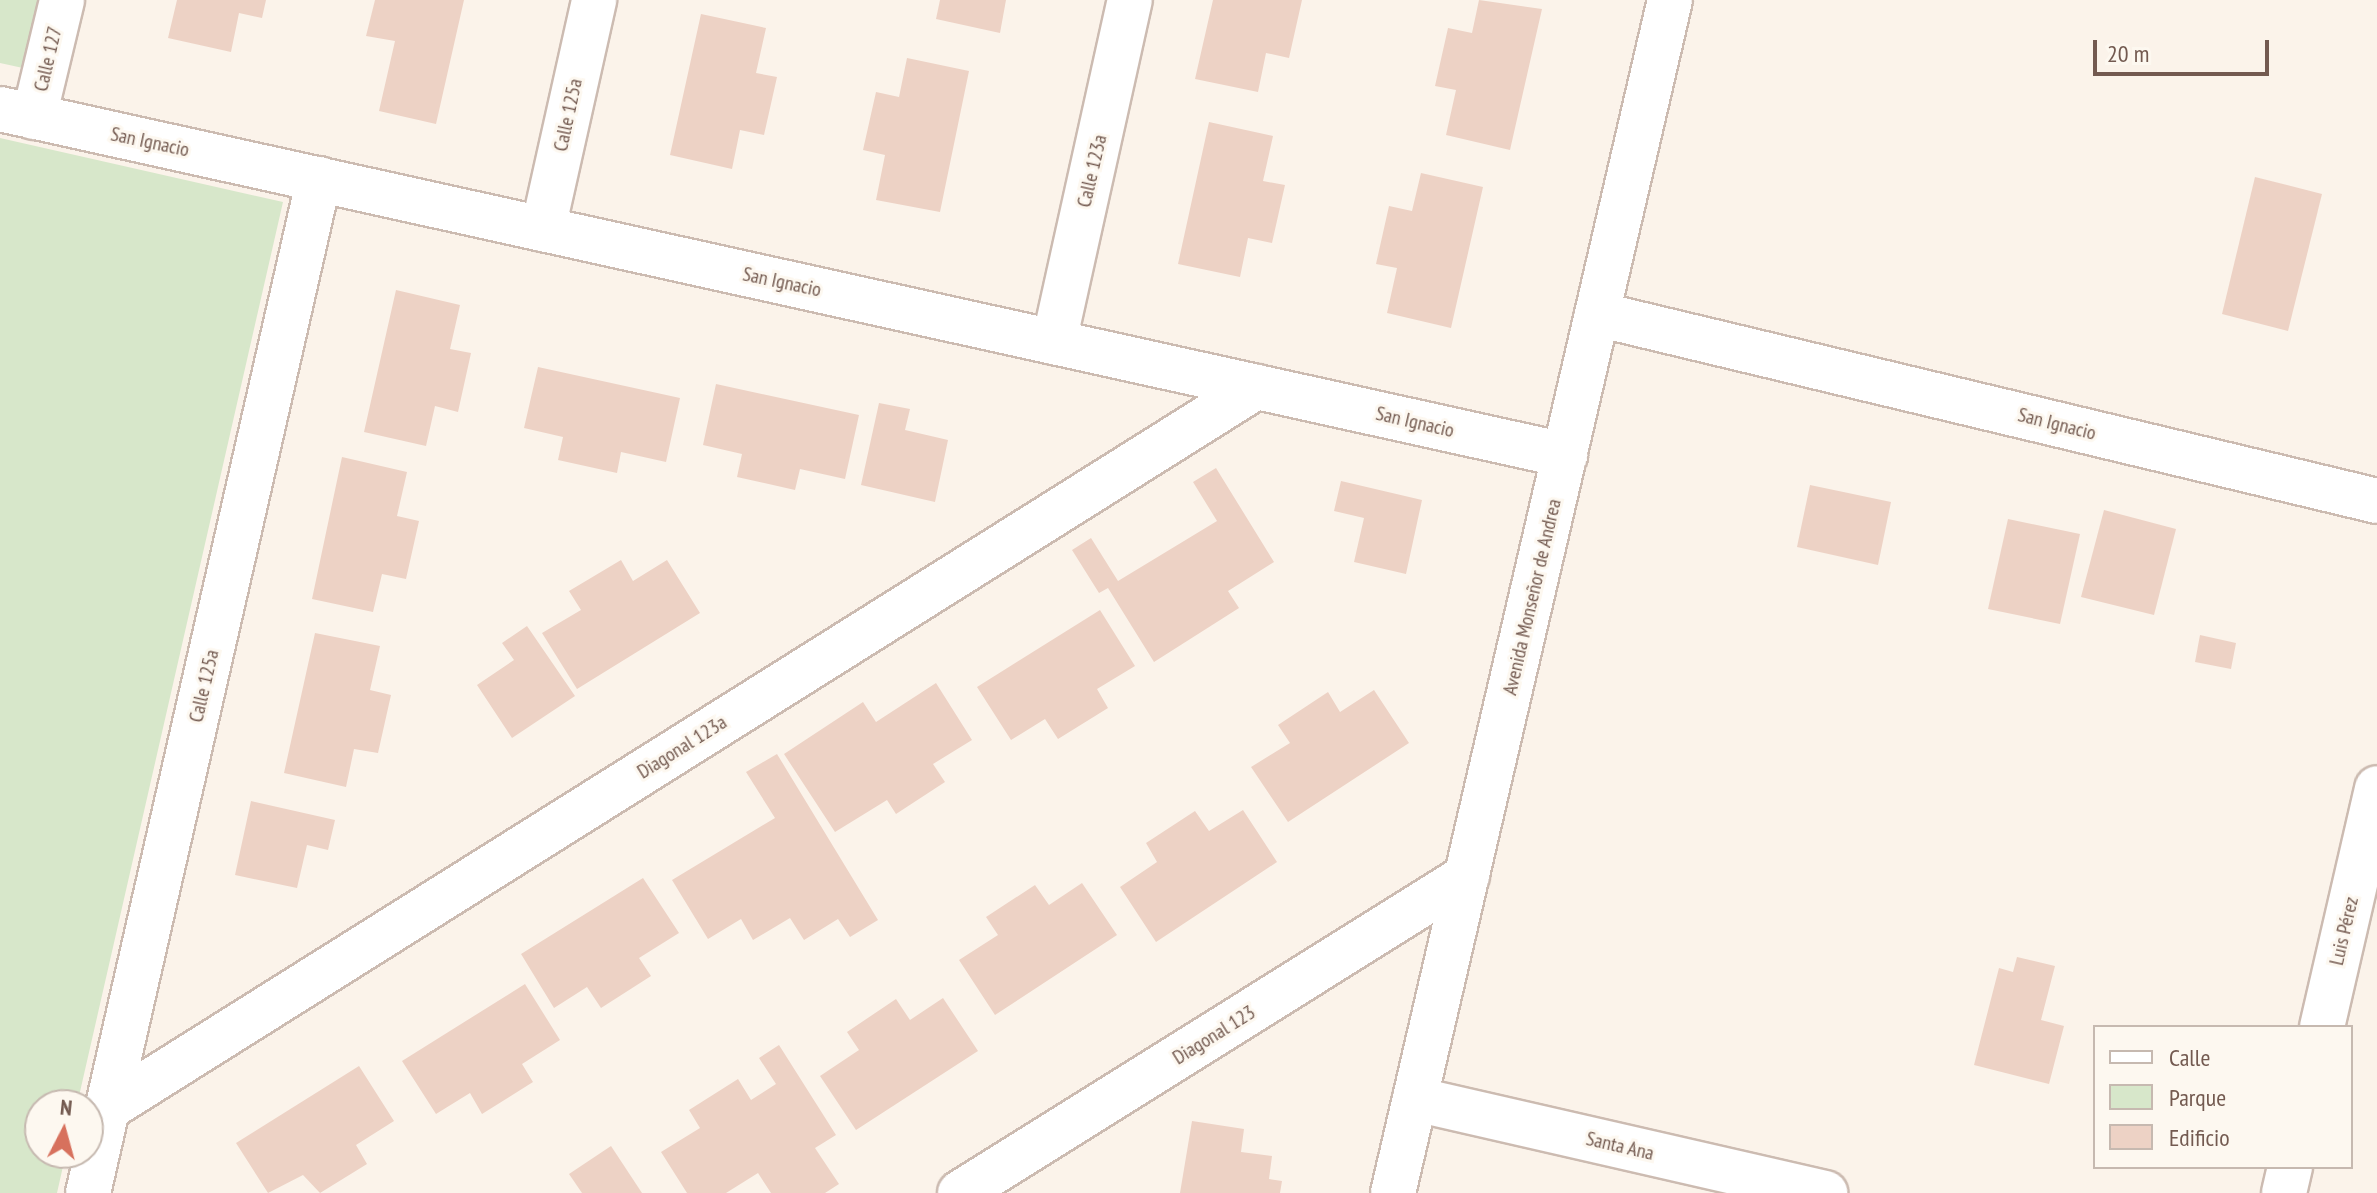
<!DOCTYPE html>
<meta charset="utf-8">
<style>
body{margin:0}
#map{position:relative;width:2377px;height:1193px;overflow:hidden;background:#fbf3ea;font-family:"PT Sans Narrow",sans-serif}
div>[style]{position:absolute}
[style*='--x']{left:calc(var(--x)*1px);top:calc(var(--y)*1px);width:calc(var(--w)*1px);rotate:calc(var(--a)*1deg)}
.green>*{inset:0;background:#d7e7ca}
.building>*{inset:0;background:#edd2c5}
.roads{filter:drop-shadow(2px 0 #ccbbb1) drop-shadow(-2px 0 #ccbbb1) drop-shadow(0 2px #ccbbb1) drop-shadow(0 -2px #ccbbb1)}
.minor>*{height:44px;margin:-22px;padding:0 22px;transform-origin:22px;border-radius:22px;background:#fff}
.secondary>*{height:44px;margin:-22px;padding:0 22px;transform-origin:22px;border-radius:22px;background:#fff}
span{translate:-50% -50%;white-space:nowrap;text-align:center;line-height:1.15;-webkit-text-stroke:6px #fdf8f0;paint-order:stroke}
.street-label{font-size:20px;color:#735a50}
.legend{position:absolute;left:2093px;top:1025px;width:260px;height:144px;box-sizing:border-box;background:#fdf8f0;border:2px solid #c6b9b0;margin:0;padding:10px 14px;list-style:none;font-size:24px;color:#735a50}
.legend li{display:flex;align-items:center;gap:16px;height:40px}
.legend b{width:40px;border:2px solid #c6b9b0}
.north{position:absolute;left:24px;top:1089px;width:80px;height:80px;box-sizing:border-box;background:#fdf8f0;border:2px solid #c6b9b0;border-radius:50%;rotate:6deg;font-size:22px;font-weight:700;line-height:32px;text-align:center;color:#735a50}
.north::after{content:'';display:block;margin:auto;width:28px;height:36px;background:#d7715d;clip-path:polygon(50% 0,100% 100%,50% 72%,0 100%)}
.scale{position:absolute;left:2093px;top:40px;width:176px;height:36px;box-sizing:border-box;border:4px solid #735a50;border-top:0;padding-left:10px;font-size:24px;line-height:28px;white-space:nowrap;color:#735a50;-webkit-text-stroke:6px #fdf8f0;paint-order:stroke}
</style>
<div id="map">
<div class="green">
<i style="clip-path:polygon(0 0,38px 0,23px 68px,0 63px)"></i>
<i style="clip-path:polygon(0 138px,283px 202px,77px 1105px,40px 1105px,40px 1153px,66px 1153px,57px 1193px,0 1193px)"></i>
</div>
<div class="building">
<i style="clip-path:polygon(177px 0,266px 0,262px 18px,239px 13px,231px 52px,168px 38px)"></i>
<i style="clip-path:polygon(375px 0,464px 0,436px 124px,379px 111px,395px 41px,366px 36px)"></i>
<i style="clip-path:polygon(940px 0,1006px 0,1000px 33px,936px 19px)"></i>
<i style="clip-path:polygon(1213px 0,1302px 0,1289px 58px,1266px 53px,1258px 92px,1195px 79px)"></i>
<i style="clip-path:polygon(1479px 0,1542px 9px,1510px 150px,1446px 135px,1456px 90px,1435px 86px,1448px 28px,1472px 33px)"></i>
<i style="clip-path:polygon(701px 14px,766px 28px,756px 73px,777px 77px,764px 135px,740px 130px,732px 169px,670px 155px)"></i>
<i style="clip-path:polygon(907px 58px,969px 71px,940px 212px,876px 200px,885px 155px,863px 150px,876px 92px,899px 97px)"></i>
<i style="clip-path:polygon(1209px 122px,1273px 136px,1263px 181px,1285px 185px,1272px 243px,1248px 238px,1240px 277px,1178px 264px)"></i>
<i style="clip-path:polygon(1421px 173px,1483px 187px,1451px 328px,1387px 313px,1397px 268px,1376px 264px,1389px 206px,1412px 211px)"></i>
<i style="clip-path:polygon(2255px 177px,2322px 194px,2288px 331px,2222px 314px)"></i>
<i style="clip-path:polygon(396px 290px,460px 305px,450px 349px,471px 353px,458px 412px,435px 406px,426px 446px,364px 432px)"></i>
<i style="clip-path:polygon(538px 367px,680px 398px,666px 462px,621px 452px,617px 473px,558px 460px,563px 437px,524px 428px)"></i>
<i style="clip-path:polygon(716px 384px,859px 415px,845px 479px,800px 469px,795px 490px,737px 477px,742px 454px,703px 445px)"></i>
<i style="clip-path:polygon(879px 403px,910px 409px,905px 430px,948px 440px,935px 502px,861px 485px)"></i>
<i style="clip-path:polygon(342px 457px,407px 472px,397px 516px,419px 521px,406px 579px,382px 574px,373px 612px,312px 599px)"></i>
<i style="clip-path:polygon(1216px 468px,1274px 562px,1228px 591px,1239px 608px,1154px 662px,1108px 588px,1099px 593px,1072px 550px,1091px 538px,1118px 581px,1217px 521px,1193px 482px)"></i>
<i style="clip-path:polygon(1341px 481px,1422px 500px,1406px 574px,1354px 562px,1364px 518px,1334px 511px)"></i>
<i style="clip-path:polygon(1810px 485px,1891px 502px,1878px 565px,1797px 547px)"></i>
<i style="clip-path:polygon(2104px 510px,2176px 529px,2154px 615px,2081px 597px)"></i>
<i style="clip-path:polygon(2008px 519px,2080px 534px,2060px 624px,1988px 609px)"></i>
<i style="clip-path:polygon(621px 560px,633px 581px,667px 560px,700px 613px,577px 689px,542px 633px,581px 610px,569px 591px)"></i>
<i style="clip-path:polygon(1100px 610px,1135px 666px,1097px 689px,1108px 708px,1058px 739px,1045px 719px,1011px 740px,977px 687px)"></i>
<i style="clip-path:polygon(527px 626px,575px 696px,512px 738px,477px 685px,514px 660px,502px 643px)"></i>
<i style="clip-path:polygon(315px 633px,380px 646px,370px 690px,391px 695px,378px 753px,354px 749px,346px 787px,284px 773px)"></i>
<i style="clip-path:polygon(2200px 635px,2236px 643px,2231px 669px,2195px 662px)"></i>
<i style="clip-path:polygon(936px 683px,972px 740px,933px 764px,945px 782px,896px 814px,887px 800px,835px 832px,784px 754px,863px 702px,876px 722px)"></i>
<i style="clip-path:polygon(1374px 690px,1409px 743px,1288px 822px,1251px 767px,1290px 743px,1278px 725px,1328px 692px,1340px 712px)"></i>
<i style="clip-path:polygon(777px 754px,878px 920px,850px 937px,838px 919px,804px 940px,790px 918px,753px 940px,741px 919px,708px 939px,672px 880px,775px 818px,746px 772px)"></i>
<i style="clip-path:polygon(251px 801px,335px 820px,328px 850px,307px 845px,297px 888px,235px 875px)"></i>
<i style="clip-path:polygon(1243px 810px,1277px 862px,1156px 942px,1120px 887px,1157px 862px,1146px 843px,1195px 811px,1209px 831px)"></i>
<i style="clip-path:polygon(643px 878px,679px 933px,639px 958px,651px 976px,601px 1008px,587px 987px,554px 1008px,521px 954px)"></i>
<i style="clip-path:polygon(1082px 883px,1117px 935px,995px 1015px,959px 960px,998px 935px,986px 917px,1035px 885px,1049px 905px)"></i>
<i style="clip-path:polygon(2017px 957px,2055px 966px,2041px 1020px,2064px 1026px,2049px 1084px,1974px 1065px,1999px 968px,2013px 972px)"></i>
<i style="clip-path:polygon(525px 984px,560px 1040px,522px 1064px,533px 1082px,482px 1114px,470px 1093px,436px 1114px,402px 1061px)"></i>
<i style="clip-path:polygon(943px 998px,978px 1051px,856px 1130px,820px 1076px,859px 1050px,847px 1032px,896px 999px,910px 1020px)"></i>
<i style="clip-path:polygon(779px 1045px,836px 1135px,815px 1148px,839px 1184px,825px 1193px,771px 1193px,758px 1173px,726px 1193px,687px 1193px,661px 1152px,700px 1128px,689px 1110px,738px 1079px,751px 1100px,776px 1084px,759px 1058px)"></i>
<i style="clip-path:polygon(359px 1066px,394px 1121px,356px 1145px,367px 1164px,320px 1193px,303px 1175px,268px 1193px,236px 1143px)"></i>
<i style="clip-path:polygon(1192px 1121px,1244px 1129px,1241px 1152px,1272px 1156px,1269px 1179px,1282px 1181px,1280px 1193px,1180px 1193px)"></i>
<i style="clip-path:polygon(611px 1146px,642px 1193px,582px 1193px,569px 1174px)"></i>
</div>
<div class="roads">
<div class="minor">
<i style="--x:0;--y:109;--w:1603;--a:12.47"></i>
<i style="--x:34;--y:117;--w:120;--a:-76.5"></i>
<i style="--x:543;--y:229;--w:235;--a:-77.4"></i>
<i style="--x:1597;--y:314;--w:802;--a:13.48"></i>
<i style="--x:1054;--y:342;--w:350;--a:-77.5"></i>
<i style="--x:2322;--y:1027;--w:245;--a:-77"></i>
<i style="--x:1415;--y:1099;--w:421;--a:12.9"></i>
<i style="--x:108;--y:1108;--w:1356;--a:-32.13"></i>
<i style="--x:88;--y:1193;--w:1040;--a:-77.17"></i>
<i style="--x:960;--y:1193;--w:598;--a:-32.02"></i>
<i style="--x:2284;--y:1193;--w:27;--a:-77"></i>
</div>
<div class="secondary">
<i style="--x:1393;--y:1193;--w:1225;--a:-76.93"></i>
</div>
</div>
<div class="street-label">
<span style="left:48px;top:59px;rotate:-77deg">Calle 127</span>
<span style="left:568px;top:115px;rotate:-78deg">Calle 125a</span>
<span style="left:150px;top:142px;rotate:12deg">San Ignacio</span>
<span style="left:1092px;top:171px;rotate:-77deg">Calle 123a</span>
<span style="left:782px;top:282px;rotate:12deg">San Ignacio</span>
<span style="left:1415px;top:422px;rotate:13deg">San Ignacio</span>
<span style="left:2057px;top:424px;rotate:14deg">San Ignacio</span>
<span style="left:1532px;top:597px;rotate:-77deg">Avenida Monseñor de Andrea</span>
<span style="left:204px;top:686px;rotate:-77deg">Calle 125a</span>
<span style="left:682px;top:747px;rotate:-32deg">Diagonal 123a</span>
<span style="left:2344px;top:931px;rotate:-77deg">Luis Pérez</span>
<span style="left:1214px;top:1035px;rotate:-32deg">Diagonal 123</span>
<span style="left:1620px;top:1146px;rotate:13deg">Santa Ana</span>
</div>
<ul class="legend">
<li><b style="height:10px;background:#fff"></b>Calle</li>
<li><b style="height:22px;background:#d7e7ca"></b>Parque</li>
<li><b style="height:22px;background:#edd2c5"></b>Edificio</li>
</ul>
<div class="north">N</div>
<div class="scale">20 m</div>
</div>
